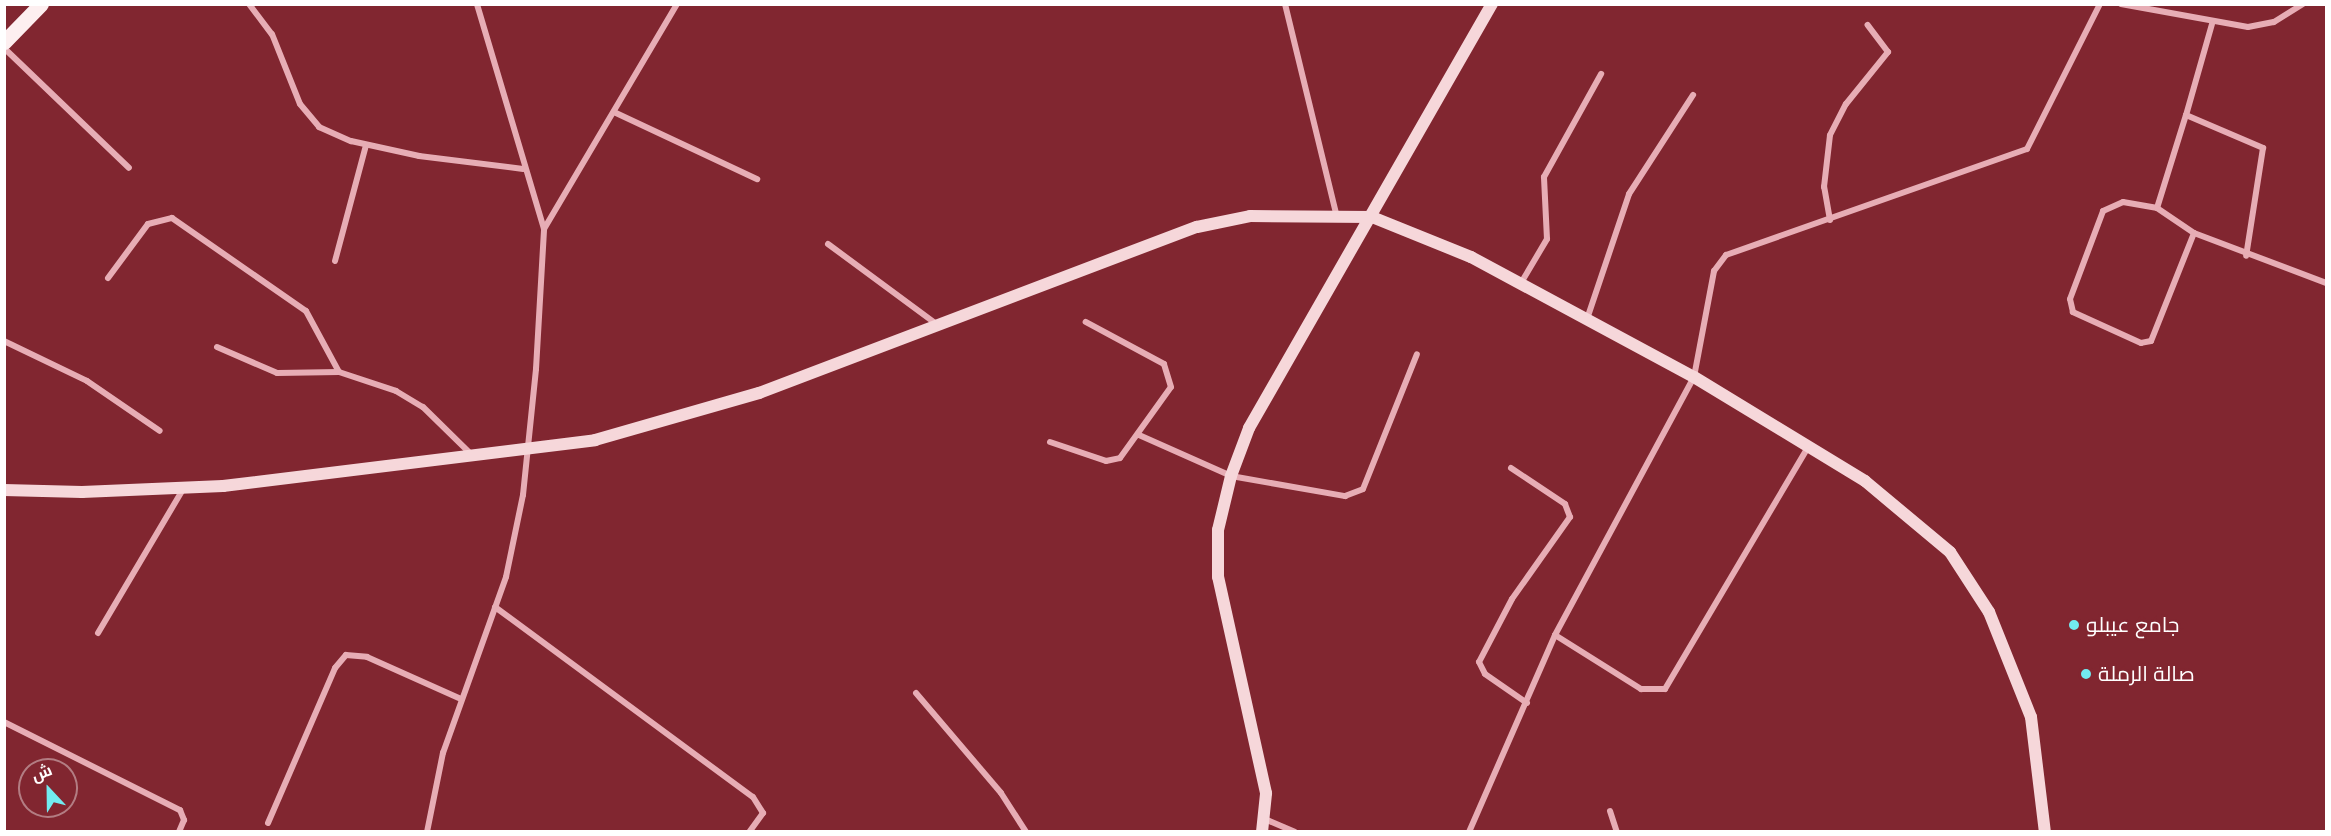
<!DOCTYPE html>
<meta charset="utf-8">
<style>
body{margin:0}
#map{position:relative;width:2331px;height:836px;overflow:hidden;background:#812630;font-family:"Fira Sans",Cairo,sans-serif}
div>[style]{position:absolute}
[style*='--x']{left:calc(var(--x)*1px);top:calc(var(--y)*1px);width:calc(var(--w)*1px);rotate:calc(var(--a)*1deg)}
.street>*{height:6px;margin:-3px;padding:0 3px;transform-origin:3px;border-radius:3px;background:#e7adb5}
.secondary>*{height:12px;margin:-6px;padding:0 6px;transform-origin:6px;border-radius:6px;background:#f6d7da}
.primary>*{height:15px;margin:-7.5px;padding:0 7.5px;transform-origin:7.5px;border-radius:7.5px;background:#fdeff0}
.dots>*{width:16px;height:16px;translate:-50% -50%;box-sizing:border-box;border:3px solid #812630;border-radius:50%}
span{translate:-50% -50%;white-space:nowrap;text-align:center;line-height:1.15;-webkit-text-stroke:4.5px #812630;paint-order:stroke}
.poi-label{font-size:21px;color:#fff}
.left{translate:0 -50%;text-align:left}
.frame{position:absolute;inset:0;border:6px solid #fff;pointer-events:none}
.north{position:absolute;left:18px;top:758px;width:60px;height:60px;box-sizing:border-box;background:#812630;border:2px solid #b37d83;border-radius:50%;rotate:338deg;font-size:16px;font-weight:700;line-height:24px;text-align:center;color:#fff}
.north::after{content:'';display:block;margin:auto;width:21px;height:27px;background:#72ebf0;clip-path:polygon(50% 0,100% 100%,50% 72%,0 100%)}
</style>
<div id="map">
<div class="street">
<i style="--x:249;--y:4;--w:38;--a:53"></i>
<i style="--x:272;--y:34;--w:75;--a:68.2"></i>
<i style="--x:300;--y:104;--w:30;--a:50"></i>
<i style="--x:319;--y:127;--w:35;--a:24"></i>
<i style="--x:351;--y:141;--w:70;--a:12.4"></i>
<i style="--x:419;--y:156;--w:105;--a:7.1"></i>
<i style="--x:1285;--y:4;--w:216;--a:76.3"></i>
<i style="--x:2121;--y:4;--w:129;--a:10.3"></i>
<i style="--x:2248;--y:27;--w:26;--a:-11"></i>
<i style="--x:2274;--y:22;--w:34;--a:-32"></i>
<i style="--x:2212;--y:24;--w:95;--a:105.9"></i>
<i style="--x:2186;--y:115;--w:84;--a:23.2"></i>
<i style="--x:2263;--y:148;--w:109;--a:98.9"></i>
<i style="--x:4;--y:48;--w:173;--a:43.8"></i>
<i style="--x:616;--y:113;--w:156;--a:25.1"></i>
<i style="--x:2157;--y:208;--w:97;--a:-72.7"></i>
<i style="--x:1830;--y:220;--w:34;--a:-100"></i>
<i style="--x:1824;--y:187;--w:52;--a:-83.4"></i>
<i style="--x:1830;--y:135;--w:35;--a:-63"></i>
<i style="--x:1846;--y:104;--w:67;--a:-51.1"></i>
<i style="--x:1888;--y:52;--w:34;--a:-127"></i>
<i style="--x:544;--y:229;--w:261;--a:-59.4"></i>
<i style="--x:2194;--y:233;--w:116;--a:111.7"></i>
<i style="--x:2151;--y:341;--w:10;--a:169"></i>
<i style="--x:2141;--y:343;--w:75;--a:-155.5"></i>
<i style="--x:2073;--y:312;--w:13;--a:-103"></i>
<i style="--x:2070;--y:299;--w:94;--a:-69.4"></i>
<i style="--x:2103;--y:211;--w:22;--a:-24"></i>
<i style="--x:2123;--y:202;--w:35;--a:10"></i>
<i style="--x:2157;--y:208;--w:45;--a:34"></i>
<i style="--x:2194;--y:233;--w:141;--a:20.7"></i>
<i style="--x:828;--y:244;--w:137;--a:36.4"></i>
<i style="--x:335;--y:261;--w:120;--a:-75"></i>
<i style="--x:108;--y:278;--w:67;--a:-53.5"></i>
<i style="--x:148;--y:224;--w:25;--a:-14"></i>
<i style="--x:172;--y:218;--w:163;--a:34.8"></i>
<i style="--x:306;--y:311;--w:69;--a:61.6"></i>
<i style="--x:1521;--y:283;--w:51;--a:-59.4"></i>
<i style="--x:1547;--y:239;--w:62;--a:-92.8"></i>
<i style="--x:1544;--y:177;--w:118;--a:-61"></i>
<i style="--x:1587;--y:319;--w:132;--a:-71.4"></i>
<i style="--x:1629;--y:194;--w:118;--a:-57.1"></i>
<i style="--x:4;--y:341;--w:92;--a:25.7"></i>
<i style="--x:87;--y:381;--w:88;--a:34.4"></i>
<i style="--x:217;--y:347;--w:65;--a:23.4"></i>
<i style="--x:277;--y:373;--w:62;--a:-0.9"></i>
<i style="--x:339;--y:372;--w:60;--a:18.4"></i>
<i style="--x:396;--y:391;--w:31;--a:31"></i>
<i style="--x:423;--y:407;--w:69;--a:44.4"></i>
<i style="--x:1139;--y:435;--w:101;--a:24"></i>
<i style="--x:1231;--y:476;--w:116;--a:10"></i>
<i style="--x:1345;--y:496;--w:19;--a:-21"></i>
<i style="--x:1363;--y:489;--w:145;--a:-68.2"></i>
<i style="--x:1050;--y:442;--w:59;--a:18.7"></i>
<i style="--x:1106;--y:461;--w:14;--a:-12"></i>
<i style="--x:1120;--y:458;--w:87;--a:-54.3"></i>
<i style="--x:1171;--y:387;--w:24;--a:-107"></i>
<i style="--x:1164;--y:364;--w:89;--a:-151.7"></i>
<i style="--x:1511;--y:468;--w:65;--a:33.7"></i>
<i style="--x:1565;--y:504;--w:14;--a:69"></i>
<i style="--x:1570;--y:517;--w:100;--a:125.3"></i>
<i style="--x:1512;--y:599;--w:71;--a:117.6"></i>
<i style="--x:1479;--y:662;--w:13;--a:63"></i>
<i style="--x:1485;--y:674;--w:51;--a:34.6"></i>
<i style="--x:495;--y:607;--w:320;--a:36.4"></i>
<i style="--x:753;--y:797;--w:19;--a:58"></i>
<i style="--x:763;--y:813;--w:24;--a:126"></i>
<i style="--x:98;--y:633;--w:167;--a:-59.4"></i>
<i style="--x:1555;--y:635;--w:102;--a:32.1"></i>
<i style="--x:1641;--y:689;--w:24;--a:0"></i>
<i style="--x:1665;--y:689;--w:281;--a:-59.4"></i>
<i style="--x:916;--y:693;--w:131;--a:49.6"></i>
<i style="--x:1001;--y:793;--w:46;--a:57.3"></i>
<i style="--x:4;--y:722;--w:197;--a:26.6"></i>
<i style="--x:180;--y:810;--w:11;--a:68"></i>
<i style="--x:184;--y:820;--w:13;--a:113"></i>
<i style="--x:1610;--y:811;--w:22;--a:72"></i>
<i style="--x:1267;--y:820;--w:30;--a:23"></i>
<i style="--x:268;--y:823;--w:169;--a:-66.6"></i>
<i style="--x:335;--y:668;--w:17;--a:-50"></i>
<i style="--x:346;--y:655;--w:21;--a:5"></i>
<i style="--x:367;--y:657;--w:103;--a:24.1"></i>
<i style="--x:427;--y:832;--w:81;--a:-78.6"></i>
<i style="--x:443;--y:753;--w:187;--a:-70.3"></i>
<i style="--x:506;--y:577;--w:84;--a:-78.3"></i>
<i style="--x:523;--y:495;--w:127;--a:-84.1"></i>
<i style="--x:536;--y:369;--w:140;--a:-86.7"></i>
<i style="--x:544;--y:229;--w:235;--a:-106.6"></i>
<i style="--x:1469;--y:832;--w:215;--a:-66.4"></i>
<i style="--x:1555;--y:635;--w:293;--a:-61.7"></i>
<i style="--x:1694;--y:377;--w:108;--a:-79.3"></i>
<i style="--x:1714;--y:271;--w:20;--a:-53"></i>
<i style="--x:1726;--y:255;--w:319;--a:-19.4"></i>
<i style="--x:2027;--y:149;--w:162;--a:-63.3"></i>
</div>
<div class="secondary">
<i style="--x:4;--y:490;--w:78;--a:1.5"></i>
<i style="--x:82;--y:492;--w:141;--a:-2.4"></i>
<i style="--x:223;--y:486;--w:375;--a:-7"></i>
<i style="--x:595;--y:440;--w:171;--a:-16"></i>
<i style="--x:759;--y:393;--w:468;--a:-20.8"></i>
<i style="--x:1197;--y:227;--w:54;--a:-11.7"></i>
<i style="--x:1250;--y:216;--w:122;--a:0.5"></i>
<i style="--x:1372;--y:217;--w:107;--a:22"></i>
<i style="--x:1471;--y:257;--w:253;--a:28.3"></i>
<i style="--x:1694;--y:377;--w:200;--a:31.3"></i>
<i style="--x:1865;--y:481;--w:111;--a:39.9"></i>
<i style="--x:1950;--y:552;--w:72;--a:57"></i>
<i style="--x:1989;--y:612;--w:113;--a:68.2"></i>
<i style="--x:2031;--y:717;--w:116;--a:83.1"></i>
<i style="--x:1262;--y:832;--w:39;--a:-84"></i>
<i style="--x:1266;--y:793;--w:221;--a:-102.5"></i>
<i style="--x:1218;--y:577;--w:47;--a:-90"></i>
<i style="--x:1218;--y:530;--w:56;--a:-76.5"></i>
<i style="--x:1231;--y:476;--w:51;--a:-69.4"></i>
<i style="--x:1249;--y:428;--w:489;--a:-60.2"></i>
</div>
<div class="primary">
<i style="--x:4;--y:42;--w:53;--a:-45.8"></i>
</div>
<div class="dots">
<i style="left:2074px;top:625px;background:#72ebf0"></i>
<i style="left:2086px;top:674px;background:#72ebf0"></i>
</div>
<div class="poi-label">
<span class="left" style="left:2086px;top:625px">جامع عيبلو</span>
<span class="left" style="left:2098px;top:674px">صالة الرملة</span>
</div>
<div class="frame"></div>
<div class="north">ش</div>
</div>
